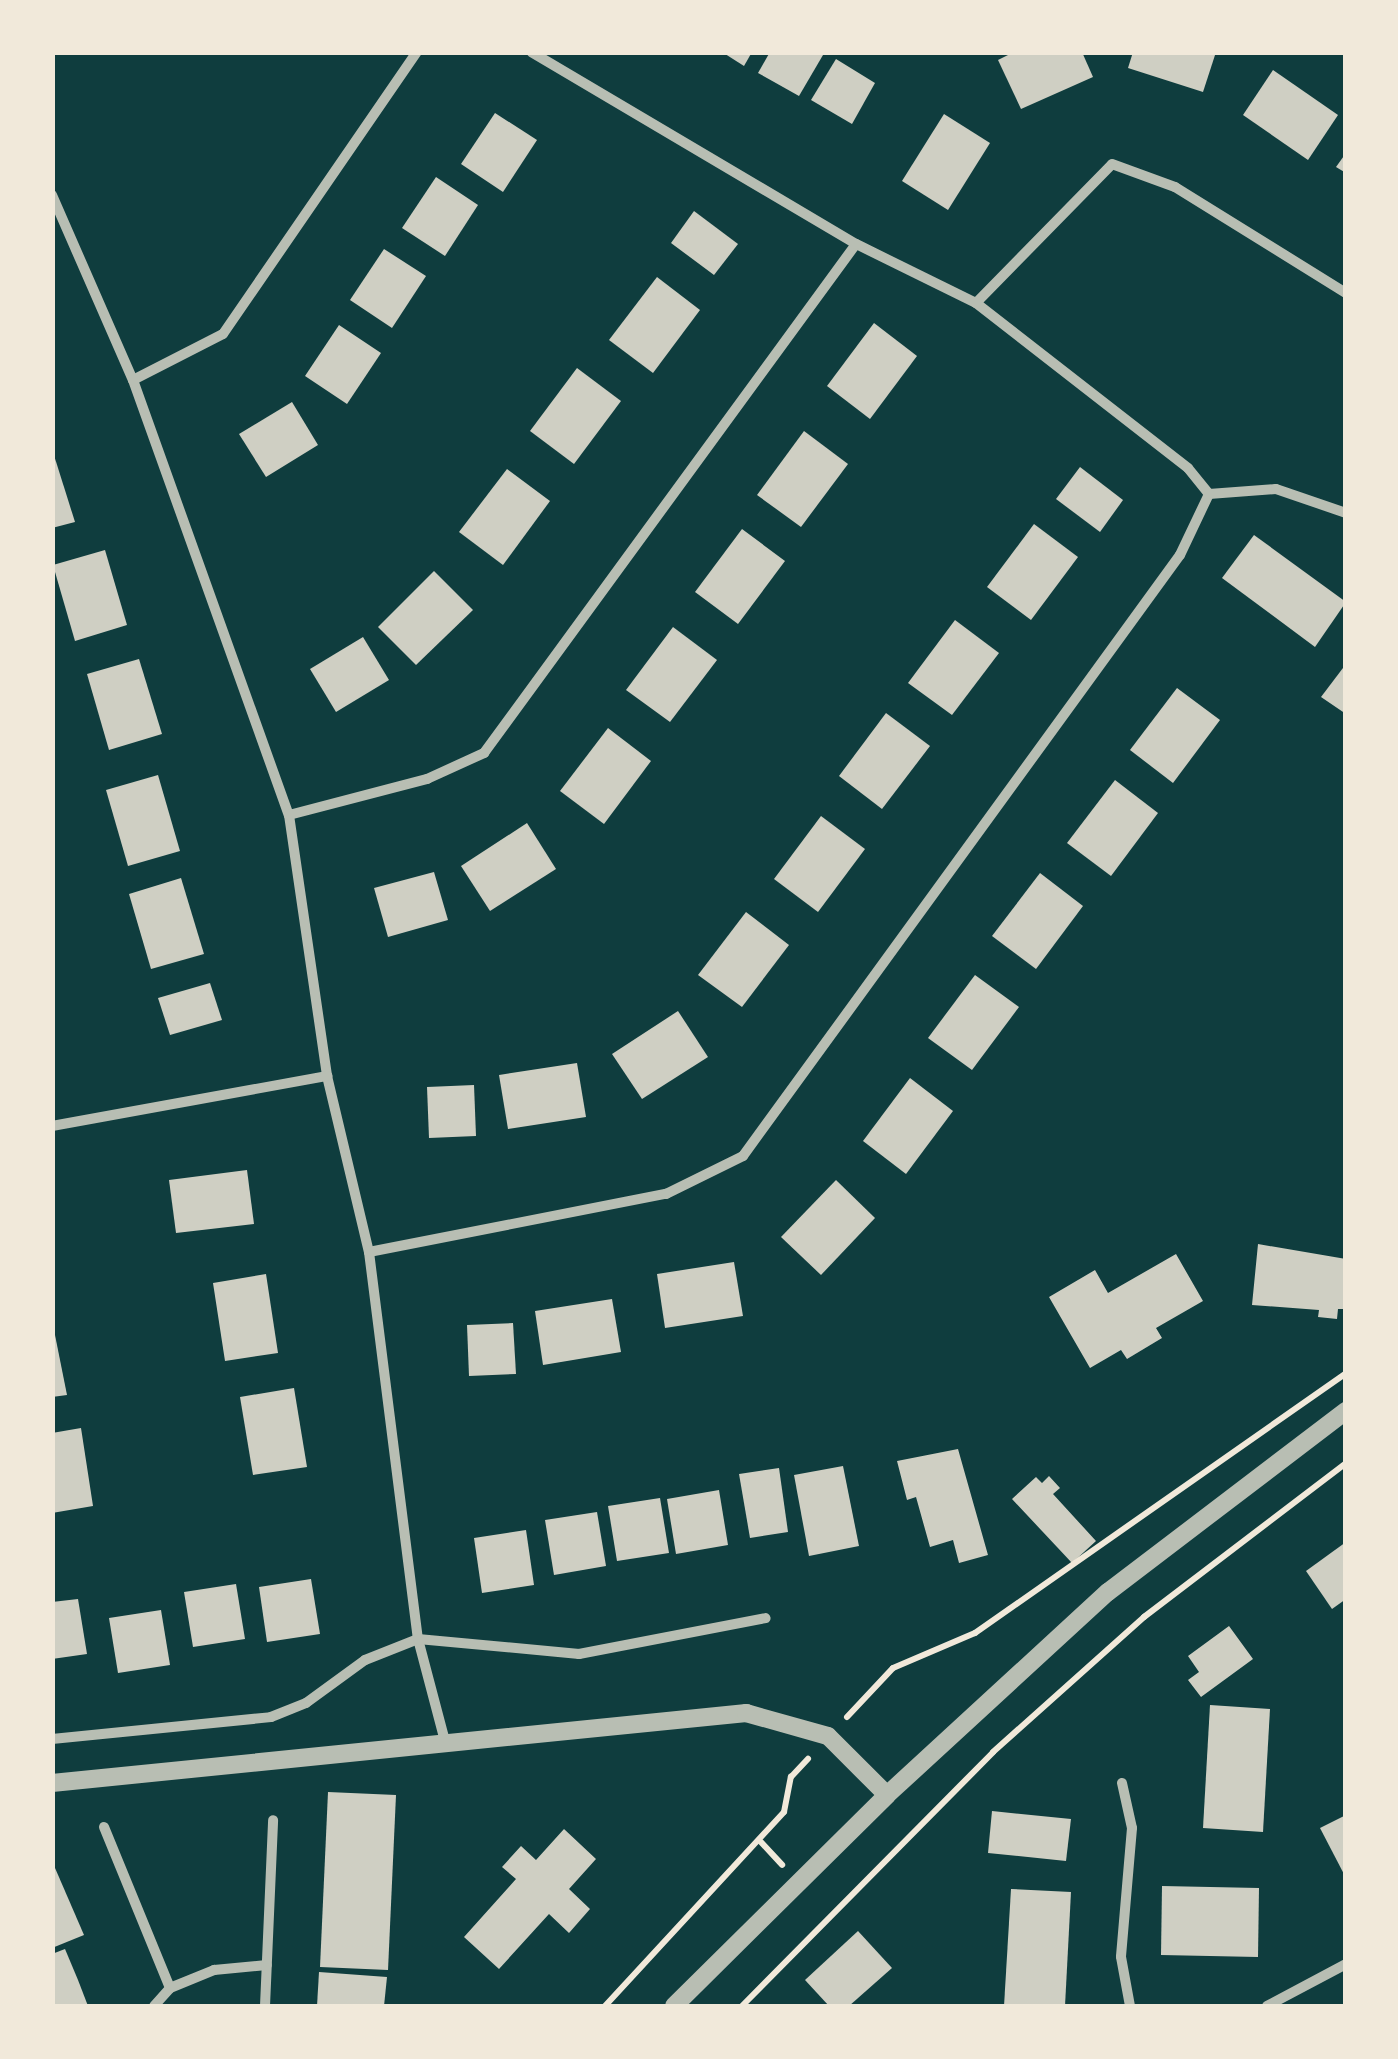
<!DOCTYPE html>
<style>
body{margin:0}
#map{position:relative;width:1398px;height:2059px;overflow:hidden;background:#0f3d3e;font-family:Montserrat,sans-serif}
div>[style]{position:absolute}
[style*='--x']{left:calc(var(--x)*1px);top:calc(var(--y)*1px);width:calc(var(--w)*1px);rotate:calc(var(--a)*1deg)}
.building>*{inset:0;background:#cfcfc3}
.path>*{height:6px;margin:-3px;padding:0 3px;transform-origin:3px;border-radius:3px;background:#f1e9da}
.minor>*{height:10px;margin:-5px;padding:0 5px;transform-origin:5px;border-radius:5px;background:#b8beb3}
.tertiary>*{height:18px;margin:-9px;padding:0 9px;transform-origin:9px;border-radius:9px;background:#b8beb3}
span{translate:-50% -50%;white-space:nowrap;text-align:center;line-height:1.15;-webkit-text-stroke:8px #f1e9da;paint-order:stroke}
.frame{position:absolute;inset:0;border:55px solid #f1e9da;pointer-events:none}
</style>
<div id="map">
<div class="building">
<i style="clip-path:polygon(722px 52px,752px 52px,744px 66px)"></i>
<i style="clip-path:polygon(770px 52px,818px 52px,823px 55px,799px 96px,758px 73px)"></i>
<i style="clip-path:polygon(1014px 52px,1082px 52px,1093px 77px,1021px 109px,998px 60px)"></i>
<i style="clip-path:polygon(1133px 52px,1216px 52px,1203px 92px,1128px 68px)"></i>
<i style="clip-path:polygon(836px 59px,875px 83px,852px 124px,811px 100px)"></i>
<i style="clip-path:polygon(1273px 70px,1338px 115px,1308px 160px,1243px 115px)"></i>
<i style="clip-path:polygon(495px 113px,537px 140px,503px 192px,461px 164px)"></i>
<i style="clip-path:polygon(944px 114px,990px 143px,948px 210px,902px 181px)"></i>
<i style="clip-path:polygon(1346px 153px,1346px 173px,1336px 167px)"></i>
<i style="clip-path:polygon(436px 177px,478px 205px,445px 256px,402px 228px)"></i>
<i style="clip-path:polygon(694px 211px,738px 244px,714px 275px,671px 243px)"></i>
<i style="clip-path:polygon(384px 249px,426px 276px,392px 328px,350px 300px)"></i>
<i style="clip-path:polygon(657px 277px,700px 310px,653px 373px,609px 340px)"></i>
<i style="clip-path:polygon(874px 323px,917px 356px,870px 419px,827px 386px)"></i>
<i style="clip-path:polygon(339px 325px,381px 353px,347px 404px,305px 376px)"></i>
<i style="clip-path:polygon(577px 368px,621px 401px,574px 464px,530px 431px)"></i>
<i style="clip-path:polygon(292px 402px,318px 445px,266px 477px,239px 434px)"></i>
<i style="clip-path:polygon(804px 431px,848px 464px,801px 527px,757px 495px)"></i>
<i style="clip-path:polygon(52px 449px,75px 522px,52px 528px)"></i>
<i style="clip-path:polygon(1080px 467px,1123px 500px,1100px 532px,1056px 499px)"></i>
<i style="clip-path:polygon(507px 469px,550px 501px,503px 565px,459px 532px)"></i>
<i style="clip-path:polygon(1034px 524px,1078px 557px,1031px 620px,987px 587px)"></i>
<i style="clip-path:polygon(742px 529px,785px 561px,738px 624px,695px 592px)"></i>
<i style="clip-path:polygon(1254px 535px,1346px 602px,1315px 647px,1222px 578px)"></i>
<i style="clip-path:polygon(105px 550px,127px 625px,75px 641px,53px 565px)"></i>
<i style="clip-path:polygon(434px 571px,473px 610px,416px 665px,378px 627px)"></i>
<i style="clip-path:polygon(955px 620px,999px 653px,952px 715px,908px 683px)"></i>
<i style="clip-path:polygon(673px 627px,717px 660px,670px 722px,626px 690px)"></i>
<i style="clip-path:polygon(363px 637px,389px 680px,336px 712px,310px 669px)"></i>
<i style="clip-path:polygon(139px 659px,162px 734px,109px 750px,87px 674px)"></i>
<i style="clip-path:polygon(1346px 664px,1346px 714px,1321px 697px)"></i>
<i style="clip-path:polygon(1177px 688px,1220px 720px,1173px 783px,1130px 750px)"></i>
<i style="clip-path:polygon(886px 713px,930px 746px,882px 809px,839px 776px)"></i>
<i style="clip-path:polygon(608px 728px,651px 761px,604px 824px,560px 791px)"></i>
<i style="clip-path:polygon(158px 775px,180px 851px,128px 866px,106px 790px)"></i>
<i style="clip-path:polygon(1115px 780px,1158px 813px,1111px 876px,1067px 843px)"></i>
<i style="clip-path:polygon(821px 816px,865px 849px,818px 912px,774px 879px)"></i>
<i style="clip-path:polygon(527px 823px,556px 869px,490px 911px,461px 866px)"></i>
<i style="clip-path:polygon(434px 872px,448px 920px,388px 937px,374px 888px)"></i>
<i style="clip-path:polygon(1040px 873px,1083px 906px,1036px 969px,992px 936px)"></i>
<i style="clip-path:polygon(181px 878px,204px 954px,151px 969px,129px 894px)"></i>
<i style="clip-path:polygon(746px 912px,789px 945px,742px 1007px,698px 975px)"></i>
<i style="clip-path:polygon(975px 975px,1019px 1007px,972px 1070px,928px 1038px)"></i>
<i style="clip-path:polygon(210px 983px,222px 1020px,170px 1035px,158px 998px)"></i>
<i style="clip-path:polygon(678px 1011px,708px 1057px,642px 1099px,612px 1054px)"></i>
<i style="clip-path:polygon(577px 1063px,586px 1117px,508px 1129px,499px 1075px)"></i>
<i style="clip-path:polygon(910px 1078px,953px 1111px,906px 1174px,863px 1141px)"></i>
<i style="clip-path:polygon(474px 1085px,476px 1136px,429px 1138px,427px 1087px)"></i>
<i style="clip-path:polygon(247px 1170px,254px 1224px,176px 1233px,169px 1180px)"></i>
<i style="clip-path:polygon(836px 1180px,875px 1218px,821px 1275px,781px 1237px)"></i>
<i style="clip-path:polygon(1258px 1244px,1346px 1259px,1346px 1309px,1338px 1309px,1337px 1319px,1318px 1317px,1319px 1310px,1252px 1305px)"></i>
<i style="clip-path:polygon(1176px 1254px,1203px 1301px,1156px 1328px,1162px 1338px,1127px 1359px,1121px 1350px,1090px 1368px,1049px 1297px,1095px 1270px,1108px 1293px)"></i>
<i style="clip-path:polygon(734px 1262px,743px 1316px,665px 1328px,657px 1274px)"></i>
<i style="clip-path:polygon(266px 1274px,278px 1353px,225px 1361px,213px 1283px)"></i>
<i style="clip-path:polygon(612px 1299px,621px 1352px,543px 1365px,535px 1311px)"></i>
<i style="clip-path:polygon(52px 1320px,67px 1395px,52px 1397px)"></i>
<i style="clip-path:polygon(513px 1323px,516px 1374px,469px 1376px,467px 1325px)"></i>
<i style="clip-path:polygon(294px 1388px,307px 1467px,253px 1475px,240px 1397px)"></i>
<i style="clip-path:polygon(81px 1428px,93px 1506px,52px 1513px,52px 1433px)"></i>
<i style="clip-path:polygon(958px 1449px,988px 1555px,959px 1563px,953px 1540px,930px 1547px,916px 1497px,907px 1500px,897px 1461px)"></i>
<i style="clip-path:polygon(843px 1466px,859px 1546px,809px 1556px,794px 1475px)"></i>
<i style="clip-path:polygon(779px 1468px,788px 1532px,750px 1538px,739px 1474px)"></i>
<i style="clip-path:polygon(1049px 1476px,1060px 1488px,1053px 1494px,1096px 1541px,1072px 1563px,1012px 1499px,1036px 1477px,1042px 1483px)"></i>
<i style="clip-path:polygon(719px 1490px,728px 1545px,676px 1554px,667px 1499px)"></i>
<i style="clip-path:polygon(660px 1498px,669px 1553px,617px 1561px,608px 1506px)"></i>
<i style="clip-path:polygon(597px 1512px,606px 1566px,554px 1575px,545px 1520px)"></i>
<i style="clip-path:polygon(526px 1530px,534px 1585px,482px 1593px,474px 1538px)"></i>
<i style="clip-path:polygon(1346px 1542px,1346px 1599px,1332px 1609px,1306px 1571px)"></i>
<i style="clip-path:polygon(311px 1579px,320px 1634px,267px 1642px,259px 1587px)"></i>
<i style="clip-path:polygon(236px 1584px,245px 1639px,193px 1647px,184px 1592px)"></i>
<i style="clip-path:polygon(78px 1599px,87px 1654px,52px 1659px,52px 1602px)"></i>
<i style="clip-path:polygon(161px 1610px,170px 1665px,118px 1673px,109px 1618px)"></i>
<i style="clip-path:polygon(1229px 1626px,1253px 1659px,1201px 1697px,1188px 1680px,1199px 1672px,1188px 1656px)"></i>
<i style="clip-path:polygon(1210px 1705px,1270px 1709px,1263px 1832px,1203px 1828px)"></i>
<i style="clip-path:polygon(328px 1792px,396px 1795px,388px 1970px,320px 1967px)"></i>
<i style="clip-path:polygon(992px 1811px,1071px 1819px,1066px 1861px,988px 1853px)"></i>
<i style="clip-path:polygon(1346px 1815px,1346px 1878px,1320px 1828px)"></i>
<i style="clip-path:polygon(564px 1829px,596px 1859px,569px 1889px,590px 1909px,569px 1933px,549px 1914px,499px 1969px,464px 1937px,516px 1879px,502px 1867px,521px 1846px,536px 1860px)"></i>
<i style="clip-path:polygon(52px 1861px,84px 1935px,52px 1948px)"></i>
<i style="clip-path:polygon(1162px 1886px,1259px 1888px,1258px 1957px,1161px 1955px)"></i>
<i style="clip-path:polygon(1011px 1889px,1071px 1892px,1065px 2006px,1004px 2006px)"></i>
<i style="clip-path:polygon(858px 1931px,892px 1968px,849px 2006px,829px 2006px,805px 1980px)"></i>
<i style="clip-path:polygon(65px 1949px,78px 1980px,88px 2006px,52px 2006px,52px 1954px)"></i>
<i style="clip-path:polygon(319px 1972px,387px 1977px,384px 2006px,317px 2006px)"></i>
</div>
<div class="path">
<i style="--x:847;--y:1717;--w:67;--a:-46.8"></i>
<i style="--x:893;--y:1668;--w:89;--a:-23.1"></i>
<i style="--x:975;--y:1633;--w:453;--a:-35"></i>
<i style="--x:759;--y:1840;--w:34;--a:47"></i>
<i style="--x:605;--y:2006;--w:264;--a:-47.3"></i>
<i style="--x:784;--y:1812;--w:36;--a:-79"></i>
<i style="--x:791;--y:1777;--w:25;--a:-47"></i>
<i style="--x:742;--y:2006;--w:357;--a:-45.3"></i>
<i style="--x:993;--y:1752;--w:203;--a:-41.8"></i>
<i style="--x:1144;--y:1617;--w:254;--a:-37.3"></i>
</div>
<div class="minor">
<i style="--x:52;--y:195;--w:202;--a:66.4"></i>
<i style="--x:133;--y:380;--w:462;--a:70.3"></i>
<i style="--x:289;--y:815;--w:264;--a:81.7"></i>
<i style="--x:327;--y:1076;--w:181;--a:76.6"></i>
<i style="--x:369;--y:1252;--w:390;--a:82.8"></i>
<i style="--x:418;--y:1639;--w:110;--a:75.2"></i>
<i style="--x:976;--y:303;--w:194;--a:-45.6"></i>
<i style="--x:1112;--y:164;--w:67;--a:20.1"></i>
<i style="--x:1175;--y:187;--w:201;--a:31.8"></i>
<i style="--x:133;--y:380;--w:101;--a:-27.1"></i>
<i style="--x:223;--y:334;--w:342;--a:-55.5"></i>
<i style="--x:1209;--y:494;--w:67;--a:-4.3"></i>
<i style="--x:1276;--y:489;--w:74;--a:18.9"></i>
<i style="--x:289;--y:815;--w:143;--a:-14.6"></i>
<i style="--x:427;--y:779;--w:63;--a:-24.5"></i>
<i style="--x:484;--y:753;--w:630;--a:-53.84"></i>
<i style="--x:52;--y:1126;--w:280;--a:-10.3"></i>
<i style="--x:369;--y:1252;--w:303;--a:-11.1"></i>
<i style="--x:666;--y:1194;--w:86;--a:-26.3"></i>
<i style="--x:743;--y:1156;--w:743;--a:-53.98"></i>
<i style="--x:1180;--y:555;--w:68;--a:-64.6"></i>
<i style="--x:1209;--y:494;--w:33;--a:-129"></i>
<i style="--x:1188;--y:468;--w:269;--a:-142.1"></i>
<i style="--x:976;--y:303;--w:134;--a:-153.8"></i>
<i style="--x:856;--y:244;--w:377;--a:-149.4"></i>
<i style="--x:52;--y:1739;--w:220;--a:-5.7"></i>
<i style="--x:271;--y:1717;--w:38;--a:-22"></i>
<i style="--x:306;--y:1703;--w:73;--a:-36.1"></i>
<i style="--x:365;--y:1660;--w:57;--a:-21.6"></i>
<i style="--x:418;--y:1639;--w:162;--a:5.3"></i>
<i style="--x:579;--y:1654;--w:190;--a:-10.9"></i>
<i style="--x:1122;--y:1783;--w:46;--a:77.5"></i>
<i style="--x:1132;--y:1828;--w:129;--a:94.9"></i>
<i style="--x:1121;--y:1957;--w:50;--a:79.6"></i>
<i style="--x:104;--y:1827;--w:174;--a:67.7"></i>
<i style="--x:154;--y:2006;--w:24;--a:-48"></i>
<i style="--x:170;--y:1988;--w:48;--a:-22.2"></i>
<i style="--x:214;--y:1970;--w:53;--a:-5.4"></i>
<i style="--x:265;--y:2006;--w:186;--a:-87.5"></i>
<i style="--x:1267;--y:2006;--w:89;--a:-28"></i>
</div>
<div class="tertiary">
<i style="--x:52;--y:1783;--w:698;--a:-5.76"></i>
<i style="--x:746;--y:1713;--w:85;--a:15.7"></i>
<i style="--x:828;--y:1736;--w:83;--a:45"></i>
<i style="--x:674;--y:2006;--w:300;--a:-44.7"></i>
<i style="--x:887;--y:1795;--w:300;--a:-42.6"></i>
<i style="--x:1108;--y:1592;--w:299;--a:-37.3"></i>
</div>
<div class="frame"></div>
</div>
